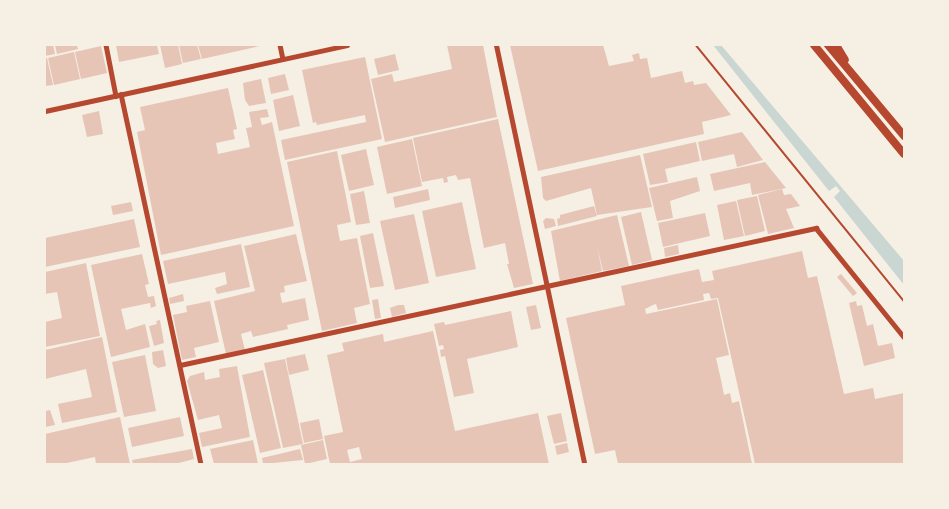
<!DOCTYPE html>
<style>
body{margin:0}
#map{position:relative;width:949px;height:509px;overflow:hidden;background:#f6efe4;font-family:"Sofia Sans Condensed",sans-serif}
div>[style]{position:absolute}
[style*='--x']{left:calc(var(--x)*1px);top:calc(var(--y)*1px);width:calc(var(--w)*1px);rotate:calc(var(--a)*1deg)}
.water>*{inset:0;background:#c9d6d2}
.building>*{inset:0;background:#e6c5b7}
.path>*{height:1.5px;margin:-0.75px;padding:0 0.75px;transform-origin:0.75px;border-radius:0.75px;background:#b5482f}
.minor>*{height:4.5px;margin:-2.25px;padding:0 2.25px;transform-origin:2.25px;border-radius:2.25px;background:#b5482f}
.tertiary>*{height:5px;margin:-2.5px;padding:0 2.5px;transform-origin:2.5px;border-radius:2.5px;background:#b5482f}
.motorway>*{height:8px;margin:-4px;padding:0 4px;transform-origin:4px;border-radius:4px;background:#b5482f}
span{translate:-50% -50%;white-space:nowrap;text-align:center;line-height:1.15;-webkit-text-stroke:4.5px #f6efe4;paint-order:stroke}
.frame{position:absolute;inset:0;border:46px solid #f6efe4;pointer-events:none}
</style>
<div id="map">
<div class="water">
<i style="clip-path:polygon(713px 45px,721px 45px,904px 261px,904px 285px,834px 197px,840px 191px,836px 186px,829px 191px)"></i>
</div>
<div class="building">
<i style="clip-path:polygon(45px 45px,53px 45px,55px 54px,45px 56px)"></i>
<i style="clip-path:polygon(55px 45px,77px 45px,78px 49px,57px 54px)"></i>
<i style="clip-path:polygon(116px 45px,157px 45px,159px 54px,119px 62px)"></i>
<i style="clip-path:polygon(160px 45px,178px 45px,182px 64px,165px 68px)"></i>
<i style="clip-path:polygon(179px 45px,197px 45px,201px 59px,183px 63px)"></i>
<i style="clip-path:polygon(198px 45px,260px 45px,260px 46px,202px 59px)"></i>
<i style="clip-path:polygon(447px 45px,483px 45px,497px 117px,385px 142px,371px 79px,392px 74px,394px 82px,452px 69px)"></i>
<i style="clip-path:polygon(510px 45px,603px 45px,609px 66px,634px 61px,632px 55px,639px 53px,640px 59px,647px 58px,651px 78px,682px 71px,685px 83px,693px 81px,694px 85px,706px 83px,731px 115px,702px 122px,704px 134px,538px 171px)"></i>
<i style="clip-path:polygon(101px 46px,107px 73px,81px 79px,75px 52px)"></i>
<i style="clip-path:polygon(74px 52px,80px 79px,54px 85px,48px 58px)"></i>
<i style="clip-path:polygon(395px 54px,399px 70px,378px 75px,374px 59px)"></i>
<i style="clip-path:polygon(365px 57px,382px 139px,285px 160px,281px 140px,366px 122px,365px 115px,317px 125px,316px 122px,313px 123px,302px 70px)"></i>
<i style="clip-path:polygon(45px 58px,47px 58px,53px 85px,45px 86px)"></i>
<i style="clip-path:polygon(285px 74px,289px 90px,271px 94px,268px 78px)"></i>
<i style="clip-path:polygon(261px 79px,266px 103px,249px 106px,245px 100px,243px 83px)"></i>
<i style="clip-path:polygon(228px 88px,237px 129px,233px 130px,235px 139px,216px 143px,218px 154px,250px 147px,246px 128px,252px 127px,249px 112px,267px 109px,269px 117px,260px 118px,262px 125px,272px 122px,294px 226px,161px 255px,137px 132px,145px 130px,140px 107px)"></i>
<i style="clip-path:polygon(293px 95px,300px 126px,279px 131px,273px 100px)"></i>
<i style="clip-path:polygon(99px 111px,103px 134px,87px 137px,82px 115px)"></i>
<i style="clip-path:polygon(498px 119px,533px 284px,514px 288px,507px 264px,509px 264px,505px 243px,484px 248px,470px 178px,458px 180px,456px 175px,447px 177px,448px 182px,444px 183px,443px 178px,422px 182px,413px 138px)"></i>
<i style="clip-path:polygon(742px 132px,763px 160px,737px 167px,734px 154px,702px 161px,698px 142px)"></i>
<i style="clip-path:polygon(412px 139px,422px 186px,387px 194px,377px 147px)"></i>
<i style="clip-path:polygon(696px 142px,700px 161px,665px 169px,668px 182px,650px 185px,643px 154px)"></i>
<i style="clip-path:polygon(366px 149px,374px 185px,349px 191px,341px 155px)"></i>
<i style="clip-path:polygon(337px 151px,351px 222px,337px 225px,340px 241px,357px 238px,370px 304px,354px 308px,357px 323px,322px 331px,287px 162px)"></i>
<i style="clip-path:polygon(640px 155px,652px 207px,597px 215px,591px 188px,546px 201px,543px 198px,541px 177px)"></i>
<i style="clip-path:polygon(765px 162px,786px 188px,752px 195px,750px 183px,714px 191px,710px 174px)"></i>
<i style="clip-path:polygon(697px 177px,700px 191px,670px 201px,673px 218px,657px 221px,649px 188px)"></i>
<i style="clip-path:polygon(428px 189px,430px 200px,395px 208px,393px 197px)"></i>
<i style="clip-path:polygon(782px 189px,784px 195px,791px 194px,800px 206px,786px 209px,794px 228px,768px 234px,758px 195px)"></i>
<i style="clip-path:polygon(364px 191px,370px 223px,356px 225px,350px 194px)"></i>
<i style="clip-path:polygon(757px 196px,765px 231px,745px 236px,737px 200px)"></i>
<i style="clip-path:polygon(736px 201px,744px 236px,724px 240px,717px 205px)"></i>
<i style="clip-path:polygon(131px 202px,133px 211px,113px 215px,111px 206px)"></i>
<i style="clip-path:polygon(462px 202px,476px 269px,436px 277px,422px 211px)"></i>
<i style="clip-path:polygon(594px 206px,597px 216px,558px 226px,557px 219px,560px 218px,560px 215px)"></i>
<i style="clip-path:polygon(641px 212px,652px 260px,632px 265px,621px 217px)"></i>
<i style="clip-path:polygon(705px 213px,710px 236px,663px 247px,658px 223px)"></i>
<i style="clip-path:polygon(414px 214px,429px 283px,395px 290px,380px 221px)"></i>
<i style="clip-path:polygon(617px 215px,629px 266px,603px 271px,597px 246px,602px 271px,560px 281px,551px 231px)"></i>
<i style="clip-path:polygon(546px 218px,554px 219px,556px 226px,545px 229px,543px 221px)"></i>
<i style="clip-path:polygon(134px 219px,140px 247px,45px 267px,45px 238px)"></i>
<i style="clip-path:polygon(373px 233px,384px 286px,370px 288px,360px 236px)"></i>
<i style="clip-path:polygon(296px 234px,307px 281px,284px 286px,285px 292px,280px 293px,282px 303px,305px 298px,309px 320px,287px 325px,288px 329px,253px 337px,251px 331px,241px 334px,245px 350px,226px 354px,214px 301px,255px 291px,244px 246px)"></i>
<i style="clip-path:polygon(241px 244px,250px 287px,217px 294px,215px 288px,227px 284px,225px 272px,168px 284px,163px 261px)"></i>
<i style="clip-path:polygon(678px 245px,679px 254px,665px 257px,664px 248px)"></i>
<i style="clip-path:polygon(802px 251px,808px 278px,817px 276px,844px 394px,873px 388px,875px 399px,904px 393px,904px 464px,755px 464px,718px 298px,711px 299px,709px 293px,703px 294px,704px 300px,658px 310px,656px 304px,653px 305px,645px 309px,646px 314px,717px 299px,729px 355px,716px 358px,721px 380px,724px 395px,730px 393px,732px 403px,739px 401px,752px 464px,618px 464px,615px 450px,595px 454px,566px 318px,625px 305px,621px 286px,699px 269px,702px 282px,714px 280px,712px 271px)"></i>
<i style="clip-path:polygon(142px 254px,149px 284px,145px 285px,148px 297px,154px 296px,156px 306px,151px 308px,150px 303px,121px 309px,126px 330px,145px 324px,150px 347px,111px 357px,91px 265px)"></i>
<i style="clip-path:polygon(86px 263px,100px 336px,45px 347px,45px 322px,62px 318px,57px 292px,45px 294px,45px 272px)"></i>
<i style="clip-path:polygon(841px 274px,857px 293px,853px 296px,837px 277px)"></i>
<i style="clip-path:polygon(183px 294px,184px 301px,170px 304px,169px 298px)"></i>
<i style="clip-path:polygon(378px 299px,381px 318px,375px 319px,372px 300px)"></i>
<i style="clip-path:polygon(210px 301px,219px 342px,194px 348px,196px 357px,182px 360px,173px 315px,187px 312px,186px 306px)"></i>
<i style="clip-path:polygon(856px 301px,857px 306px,862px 305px,867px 326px,873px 324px,878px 346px,892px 343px,895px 358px,864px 366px,849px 303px)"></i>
<i style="clip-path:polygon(398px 305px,404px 305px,406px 313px,392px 317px,390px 308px)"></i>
<i style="clip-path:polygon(536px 305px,541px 328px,531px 330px,526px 307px)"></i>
<i style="clip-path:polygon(511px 311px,518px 347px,467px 359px,474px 393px,454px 397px,445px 356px,441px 357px,440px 350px,444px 349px,443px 345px,439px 346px,434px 324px,444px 322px,445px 325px)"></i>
<i style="clip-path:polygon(160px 320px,164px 343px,154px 346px,149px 326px,157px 324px,156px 321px)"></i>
<i style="clip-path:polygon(evenodd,433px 331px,455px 431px,538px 413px,549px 464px,330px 464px,324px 436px,343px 432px,327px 355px,344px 351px,342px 343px,383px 334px,384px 342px,433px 331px,359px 447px,362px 459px,350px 462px,347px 450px,359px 447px)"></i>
<i style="clip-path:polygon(102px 337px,117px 412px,62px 423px,58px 404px,92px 397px,86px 369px,45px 379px,45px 350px)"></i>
<i style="clip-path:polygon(163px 350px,166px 366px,158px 368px,153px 364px,152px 352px)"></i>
<i style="clip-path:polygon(305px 354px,309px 370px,289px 375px,286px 358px)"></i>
<i style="clip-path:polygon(145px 355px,156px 411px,124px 417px,112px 362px)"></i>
<i style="clip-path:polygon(285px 359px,303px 444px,283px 448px,264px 363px)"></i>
<i style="clip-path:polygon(237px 366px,250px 437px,202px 447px,199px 433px,222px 428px,219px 415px,198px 420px,187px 381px,190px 376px,204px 372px,205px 380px,220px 377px,219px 369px)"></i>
<i style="clip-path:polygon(263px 370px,281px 448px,260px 453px,242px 375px)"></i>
<i style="clip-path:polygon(50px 410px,55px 425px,45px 427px,45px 411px)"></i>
<i style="clip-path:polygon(561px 413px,567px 441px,554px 444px,547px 416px)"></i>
<i style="clip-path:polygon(120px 417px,130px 464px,96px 464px,95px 457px,62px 464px,45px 464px,45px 434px)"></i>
<i style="clip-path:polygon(180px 417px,184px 436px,132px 447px,128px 428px)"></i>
<i style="clip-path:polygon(319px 419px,323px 439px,304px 443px,300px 423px)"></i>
<i style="clip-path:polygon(253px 440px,258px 464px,214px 464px,210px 449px)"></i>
<i style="clip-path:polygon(323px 440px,327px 459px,305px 464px,301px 445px)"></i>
<i style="clip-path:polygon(567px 443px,569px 452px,557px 455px,555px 446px)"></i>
<i style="clip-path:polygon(192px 449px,194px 459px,175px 464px,133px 464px,132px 460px)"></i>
<i style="clip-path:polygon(300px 449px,303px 460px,263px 464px,262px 458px)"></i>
</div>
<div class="path">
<i style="--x:696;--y:45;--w:330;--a:50.9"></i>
</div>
<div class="minor">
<i style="--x:106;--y:45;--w:52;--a:78.9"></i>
<i style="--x:280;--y:45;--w:14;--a:78"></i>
<i style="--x:121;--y:94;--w:379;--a:77.8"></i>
<i style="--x:180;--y:365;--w:651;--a:-12.16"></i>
<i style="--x:816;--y:228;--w:140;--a:51.1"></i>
</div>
<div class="tertiary">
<i style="--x:496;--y:45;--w:428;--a:78.1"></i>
<i style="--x:45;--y:111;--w:309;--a:-12.3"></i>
</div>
<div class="motorway">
<i style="--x:814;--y:45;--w:141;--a:50.5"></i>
<i style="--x:828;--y:45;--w:119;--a:50.1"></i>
<i style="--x:836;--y:45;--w:17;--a:59"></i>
</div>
<div class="frame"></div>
</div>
